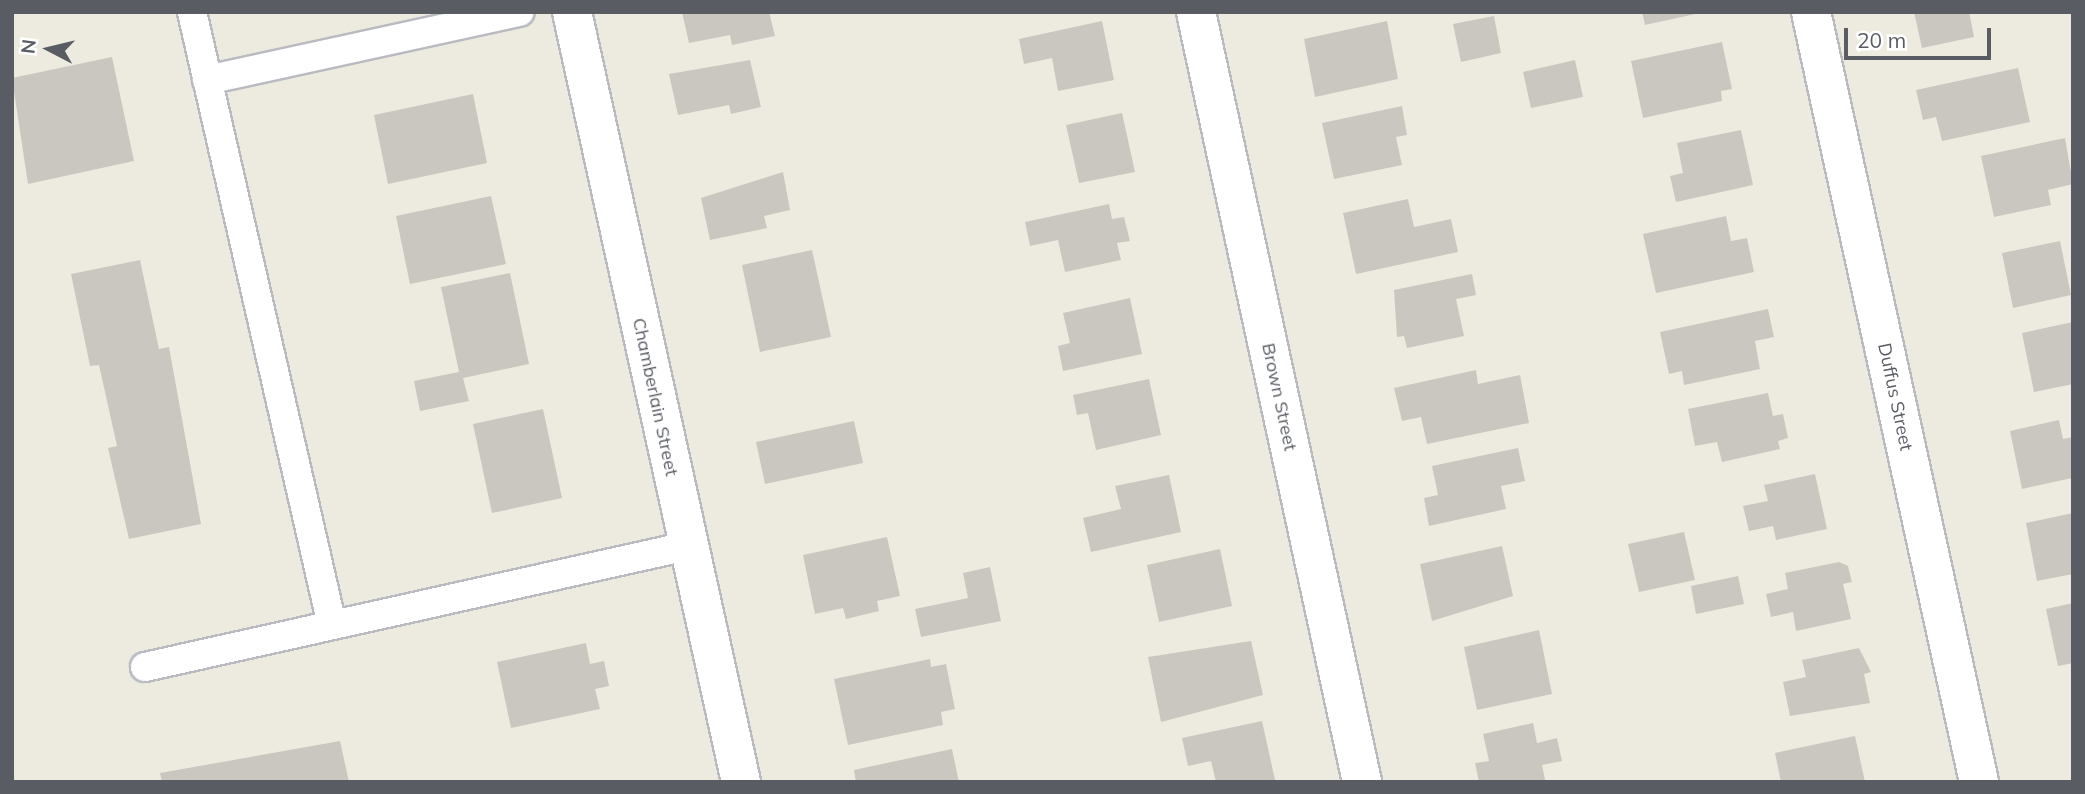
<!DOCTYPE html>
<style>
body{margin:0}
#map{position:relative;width:2085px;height:794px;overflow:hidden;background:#edebe0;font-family:Mulish,sans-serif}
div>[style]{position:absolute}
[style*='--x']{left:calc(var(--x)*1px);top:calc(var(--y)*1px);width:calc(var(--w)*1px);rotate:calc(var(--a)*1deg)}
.building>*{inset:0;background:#cac7c0}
.roads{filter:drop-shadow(2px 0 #b9bbc1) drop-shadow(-2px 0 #b9bbc1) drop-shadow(0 2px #b9bbc1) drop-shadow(0 -2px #b9bbc1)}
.service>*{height:28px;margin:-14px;padding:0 14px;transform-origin:14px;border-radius:14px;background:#fff}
.minor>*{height:38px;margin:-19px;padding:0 19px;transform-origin:19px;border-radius:19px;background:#fff}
span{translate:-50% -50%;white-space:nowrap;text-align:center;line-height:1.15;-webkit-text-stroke:7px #fff;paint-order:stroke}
.street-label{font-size:18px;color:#595d63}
.frame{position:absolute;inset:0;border:14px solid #595d63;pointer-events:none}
.north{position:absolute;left:14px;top:14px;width:70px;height:70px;-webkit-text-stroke:5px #fff;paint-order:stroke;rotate:277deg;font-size:19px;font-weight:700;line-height:28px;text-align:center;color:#595d63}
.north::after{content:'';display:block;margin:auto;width:24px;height:32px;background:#595d63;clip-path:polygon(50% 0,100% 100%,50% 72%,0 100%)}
.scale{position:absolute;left:1844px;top:28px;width:147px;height:32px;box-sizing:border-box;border:4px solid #595d63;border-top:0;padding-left:9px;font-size:21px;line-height:24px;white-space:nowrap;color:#595d63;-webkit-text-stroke:5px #fff;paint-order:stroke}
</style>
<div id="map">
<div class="building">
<i style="clip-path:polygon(682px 12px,769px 12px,775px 36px,732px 45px,730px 35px,689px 43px)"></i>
<i style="clip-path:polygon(1642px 12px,1699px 12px,1700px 13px,1645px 25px)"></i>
<i style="clip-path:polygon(1914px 12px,1969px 12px,1974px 37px,1922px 48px)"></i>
<i style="clip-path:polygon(1494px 16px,1501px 53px,1461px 62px,1453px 24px)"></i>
<i style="clip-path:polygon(1102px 21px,1114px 80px,1058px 91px,1052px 58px,1024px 64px,1019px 39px)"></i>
<i style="clip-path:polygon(1387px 21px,1398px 79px,1315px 97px,1304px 39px)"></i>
<i style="clip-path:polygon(1722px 42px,1732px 89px,1721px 91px,1722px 101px,1643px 118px,1631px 61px)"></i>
<i style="clip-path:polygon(112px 57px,134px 161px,28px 184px,12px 78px)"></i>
<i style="clip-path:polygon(750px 60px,761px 107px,731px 114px,729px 105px,678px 115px,669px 74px)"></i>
<i style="clip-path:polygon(1575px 60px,1583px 97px,1531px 108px,1523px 72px)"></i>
<i style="clip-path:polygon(2018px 68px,2030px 122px,1942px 141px,1936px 117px,1923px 120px,1916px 90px)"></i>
<i style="clip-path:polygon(473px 94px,487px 163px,388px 184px,374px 115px)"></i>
<i style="clip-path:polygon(1402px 106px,1407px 135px,1396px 137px,1402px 165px,1334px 179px,1322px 123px)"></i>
<i style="clip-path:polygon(1122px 113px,1135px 172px,1079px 183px,1066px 125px)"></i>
<i style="clip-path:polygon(1741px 130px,1753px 185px,1676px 202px,1670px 176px,1683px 173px,1677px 143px)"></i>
<i style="clip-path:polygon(2065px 138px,2073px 184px,2048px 190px,2051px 205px,1994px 217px,1981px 156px)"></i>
<i style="clip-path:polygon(783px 172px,790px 210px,764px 216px,767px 228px,710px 240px,701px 198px)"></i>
<i style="clip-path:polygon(491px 196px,506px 264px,410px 284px,396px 216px)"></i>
<i style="clip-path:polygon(1408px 199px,1414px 227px,1451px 219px,1458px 252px,1356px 274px,1343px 213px)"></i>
<i style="clip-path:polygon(1109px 204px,1112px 219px,1124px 217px,1130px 241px,1117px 243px,1121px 260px,1065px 272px,1058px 240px,1030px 246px,1025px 222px)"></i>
<i style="clip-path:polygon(1726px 216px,1731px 241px,1747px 238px,1754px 272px,1656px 293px,1643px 234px)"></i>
<i style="clip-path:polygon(2060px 241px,2071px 295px,2013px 308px,2002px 253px)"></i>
<i style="clip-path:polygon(812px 250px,831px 337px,760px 352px,742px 265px)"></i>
<i style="clip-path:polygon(140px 260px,159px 349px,169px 347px,201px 524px,129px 539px,108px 448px,117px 446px,99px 365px,90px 366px,71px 274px)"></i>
<i style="clip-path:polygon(510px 273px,529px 364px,463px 378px,469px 401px,420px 411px,414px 381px,459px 372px,441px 287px)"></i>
<i style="clip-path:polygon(1472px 274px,1476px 295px,1456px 299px,1464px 336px,1407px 348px,1404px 336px,1397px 337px,1394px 290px)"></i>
<i style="clip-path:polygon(1130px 298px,1142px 354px,1063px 371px,1058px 346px,1070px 343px,1063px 313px)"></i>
<i style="clip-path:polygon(1768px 309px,1774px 337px,1755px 341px,1760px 369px,1684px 385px,1682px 371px,1669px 374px,1660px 332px)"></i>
<i style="clip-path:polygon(2073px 322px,2073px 384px,2034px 392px,2022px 333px)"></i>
<i style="clip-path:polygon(1476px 370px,1478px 384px,1520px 375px,1529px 423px,1427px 444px,1421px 417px,1402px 421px,1394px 388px)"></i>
<i style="clip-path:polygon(1149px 379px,1161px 435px,1096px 450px,1088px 413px,1077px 415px,1073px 395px)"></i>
<i style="clip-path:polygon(1768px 393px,1773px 416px,1783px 414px,1788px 438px,1778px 441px,1780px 449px,1722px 462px,1717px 442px,1695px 446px,1688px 409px)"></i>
<i style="clip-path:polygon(543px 409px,562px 498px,492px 513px,473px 424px)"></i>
<i style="clip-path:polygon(2059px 420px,2063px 439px,2073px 437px,2072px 478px,2022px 489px,2010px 431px)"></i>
<i style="clip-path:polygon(854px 421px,863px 463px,765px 484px,756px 442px)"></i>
<i style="clip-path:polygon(1518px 448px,1525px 481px,1501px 486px,1506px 509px,1429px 526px,1424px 498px,1438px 495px,1432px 466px)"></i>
<i style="clip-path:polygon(1815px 474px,1827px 529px,1776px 540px,1773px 526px,1749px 531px,1743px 506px,1768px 501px,1764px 485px)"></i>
<i style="clip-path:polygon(1169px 475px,1181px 532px,1091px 552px,1083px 518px,1121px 509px,1115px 486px)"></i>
<i style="clip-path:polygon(2073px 513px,2073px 574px,2037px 581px,2026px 523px)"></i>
<i style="clip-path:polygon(1684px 532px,1695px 580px,1639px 592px,1628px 544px)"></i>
<i style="clip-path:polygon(887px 537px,900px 596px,877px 601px,879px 611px,846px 619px,843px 608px,815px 614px,803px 555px)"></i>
<i style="clip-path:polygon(1502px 546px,1513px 596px,1432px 621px,1420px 564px)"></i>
<i style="clip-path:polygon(1220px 549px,1232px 606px,1159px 622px,1147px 565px)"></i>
<i style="clip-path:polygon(1839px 562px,1848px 566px,1852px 582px,1843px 584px,1851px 619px,1796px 631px,1793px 612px,1771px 617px,1766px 594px,1788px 589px,1785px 573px)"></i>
<i style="clip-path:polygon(990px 567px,1001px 621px,921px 637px,915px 609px,968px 598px,963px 573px)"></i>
<i style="clip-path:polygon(1738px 576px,1744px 604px,1696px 614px,1691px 586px)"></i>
<i style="clip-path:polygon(2073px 603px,2073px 663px,2058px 666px,2046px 609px)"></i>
<i style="clip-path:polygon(1539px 630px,1552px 694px,1477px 710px,1464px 647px)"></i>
<i style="clip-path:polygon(1251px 641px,1263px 695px,1161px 722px,1148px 657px)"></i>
<i style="clip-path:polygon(586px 643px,590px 664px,604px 661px,609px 686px,595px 689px,600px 709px,511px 728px,497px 662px)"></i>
<i style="clip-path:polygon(1859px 648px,1871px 672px,1864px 674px,1870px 703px,1790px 716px,1783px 682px,1806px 677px,1802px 660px)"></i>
<i style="clip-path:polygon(930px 659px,931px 667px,946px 664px,955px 709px,941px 712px,943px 725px,848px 745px,834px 679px)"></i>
<i style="clip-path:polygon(1262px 721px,1275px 780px,1216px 782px,1211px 761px,1188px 766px,1182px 738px)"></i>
<i style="clip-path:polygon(1533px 723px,1537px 743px,1557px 738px,1562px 761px,1542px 765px,1545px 780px,1479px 782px,1475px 763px,1489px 761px,1483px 734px)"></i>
<i style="clip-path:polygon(1855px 736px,1865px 782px,1781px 782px,1775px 753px)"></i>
<i style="clip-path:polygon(340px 741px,349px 782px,162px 782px,160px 773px)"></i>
<i style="clip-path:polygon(952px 749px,959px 782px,856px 782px,854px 770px)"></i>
</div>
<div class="roads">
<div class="service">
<i style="--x:192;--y:12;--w:625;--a:77.14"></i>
<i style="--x:207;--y:80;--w:320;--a:-12.3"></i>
<i style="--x:145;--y:667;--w:555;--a:-12.58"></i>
</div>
<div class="minor">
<i style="--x:572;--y:12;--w:788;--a:77.62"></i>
<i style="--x:1196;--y:12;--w:788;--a:77.83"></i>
<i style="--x:1811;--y:12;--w:788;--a:77.69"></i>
</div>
</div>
<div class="street-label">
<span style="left:655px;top:397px;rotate:78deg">Chamberlain Street</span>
<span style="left:1279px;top:397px;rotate:78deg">Brown Street</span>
<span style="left:1895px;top:397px;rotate:78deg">Duffus Street</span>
</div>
<div class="frame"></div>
<div class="north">N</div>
<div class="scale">20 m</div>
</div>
